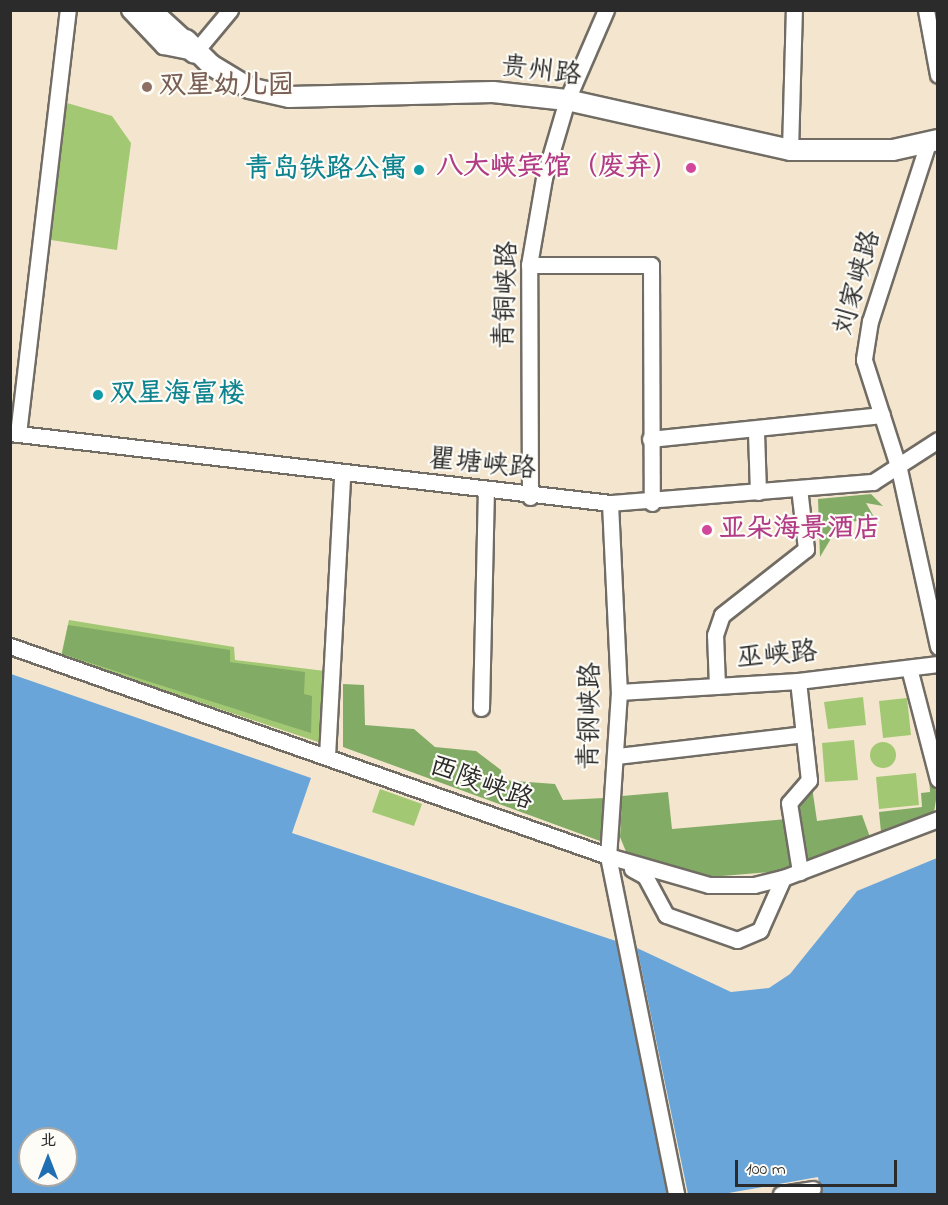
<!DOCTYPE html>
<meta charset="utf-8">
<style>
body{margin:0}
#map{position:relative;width:948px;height:1205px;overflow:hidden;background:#f4e6ce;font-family:"Indie Flower","LXGW WenKai TC",sans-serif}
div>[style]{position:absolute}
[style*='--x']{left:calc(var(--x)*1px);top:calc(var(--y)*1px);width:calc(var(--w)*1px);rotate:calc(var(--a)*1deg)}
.green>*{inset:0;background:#a3c873}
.round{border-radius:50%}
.forest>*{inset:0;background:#82ac65}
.water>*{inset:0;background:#6aa5da}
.pier>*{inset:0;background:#f4e6ce}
.roads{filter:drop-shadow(2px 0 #716c64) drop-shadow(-2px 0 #716c64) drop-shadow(0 2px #716c64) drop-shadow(0 -2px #716c64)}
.minor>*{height:15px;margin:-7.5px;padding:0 7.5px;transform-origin:7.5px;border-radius:7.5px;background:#fff}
.major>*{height:20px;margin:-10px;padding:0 10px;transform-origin:10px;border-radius:10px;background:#fff}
.highway>*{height:22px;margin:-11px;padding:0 11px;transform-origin:11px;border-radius:11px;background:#fff}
.dots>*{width:16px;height:16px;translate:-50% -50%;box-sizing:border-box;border:3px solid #fdfcf7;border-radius:50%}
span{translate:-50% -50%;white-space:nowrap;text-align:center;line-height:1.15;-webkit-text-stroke:4.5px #fdfcf7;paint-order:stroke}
.street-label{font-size:27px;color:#2b2b2b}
.education-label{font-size:27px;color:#785e54;font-weight:700}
.left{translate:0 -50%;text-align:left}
.hotel-label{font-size:27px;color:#b23c85;font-weight:700}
.right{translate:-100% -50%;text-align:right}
.culture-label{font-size:27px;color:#0d838f;font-weight:700}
.frame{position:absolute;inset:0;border:12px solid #2b2b2b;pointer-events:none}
.north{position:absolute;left:18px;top:1127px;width:60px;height:60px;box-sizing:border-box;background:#fdfcf7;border:2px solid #a9a8a5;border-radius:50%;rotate:0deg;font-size:16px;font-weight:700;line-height:24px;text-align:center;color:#2b2b2b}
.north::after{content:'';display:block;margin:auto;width:21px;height:27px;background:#1f6fb2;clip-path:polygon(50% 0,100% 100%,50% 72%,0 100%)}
.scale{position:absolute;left:735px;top:1160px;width:162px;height:27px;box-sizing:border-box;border:3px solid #2b2b2b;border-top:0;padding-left:8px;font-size:18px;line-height:21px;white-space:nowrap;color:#2b2b2b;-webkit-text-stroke:4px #fdfcf7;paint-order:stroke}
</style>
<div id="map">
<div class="green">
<i style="clip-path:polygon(67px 103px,112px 116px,131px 143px,117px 250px,51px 240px)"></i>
<i style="clip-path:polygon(69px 620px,234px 647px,235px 660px,325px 671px,321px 743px,61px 656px)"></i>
<i style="clip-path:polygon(863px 697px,866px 725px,828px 729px,824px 702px)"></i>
<i style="clip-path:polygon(907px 698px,911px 735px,883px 738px,879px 701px)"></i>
<i style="clip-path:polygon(854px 740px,858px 780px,825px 782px,822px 743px)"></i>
<i class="round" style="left:870px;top:742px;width:26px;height:26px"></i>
<i style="clip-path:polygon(916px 773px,919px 805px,879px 809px,876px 777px)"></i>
<i style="clip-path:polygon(380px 789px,422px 804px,414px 826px,372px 812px)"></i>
</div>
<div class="forest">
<i style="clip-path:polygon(871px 494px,883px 506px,866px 503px,874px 517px,839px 525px,820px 557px,818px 499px)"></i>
<i style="clip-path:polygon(68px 625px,230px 650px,230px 662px,305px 672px,304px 694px,312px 696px,311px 733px,62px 654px)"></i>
<i style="clip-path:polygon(343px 684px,364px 685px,365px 725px,414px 729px,435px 747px,476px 751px,501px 770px,502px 780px,555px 784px,563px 800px,604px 798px,600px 841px,343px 747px)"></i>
<i style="clip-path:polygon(928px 761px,937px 794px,934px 812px,881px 832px,879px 812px,922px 807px,921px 793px,930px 792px)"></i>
<i style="clip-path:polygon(812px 787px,817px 821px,862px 815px,870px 837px,803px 863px,795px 810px)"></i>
<i style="clip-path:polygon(668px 792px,672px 829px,787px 819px,796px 870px,698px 878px,627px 854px,620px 837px,622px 796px)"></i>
</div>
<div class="water">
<i style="clip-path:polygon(evenodd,11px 674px,311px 778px,292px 833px,637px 948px,731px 992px,769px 988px,790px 974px,857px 891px,937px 858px,937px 1194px,11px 1194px,11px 674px,30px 1139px,66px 1139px,66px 1175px,30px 1175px,30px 1139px)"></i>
</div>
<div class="pier">
<i style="clip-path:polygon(621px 947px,637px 948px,688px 1194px,668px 1194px)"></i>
<i style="clip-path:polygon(818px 1177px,821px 1194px,723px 1194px)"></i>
</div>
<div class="roads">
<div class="minor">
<i style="--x:129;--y:10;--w:50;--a:46.6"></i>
<i style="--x:163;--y:46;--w:33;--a:11"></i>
<i style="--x:195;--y:52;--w:55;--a:-50.2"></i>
<i style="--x:926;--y:10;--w:66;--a:79.5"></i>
<i style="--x:928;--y:143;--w:187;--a:108"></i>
<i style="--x:870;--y:321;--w:39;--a:99"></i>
<i style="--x:864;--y:360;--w:114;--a:72.2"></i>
<i style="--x:899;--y:469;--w:182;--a:77.6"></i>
<i style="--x:790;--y:150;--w:140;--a:-88.4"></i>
<i style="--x:529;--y:265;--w:122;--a:0"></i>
<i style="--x:651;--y:265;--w:238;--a:89.8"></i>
<i style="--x:756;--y:432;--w:60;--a:88.1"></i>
<i style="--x:10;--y:433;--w:604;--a:6.65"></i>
<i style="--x:610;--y:503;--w:264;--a:-4.6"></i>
<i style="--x:873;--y:482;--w:77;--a:-32.9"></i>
<i style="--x:18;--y:434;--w:427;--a:-83.3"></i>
<i style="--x:650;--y:439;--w:233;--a:-5.9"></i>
<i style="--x:530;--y:497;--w:232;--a:-90.2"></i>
<i style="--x:529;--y:265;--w:88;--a:-80.2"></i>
<i style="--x:544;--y:178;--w:81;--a:-73.6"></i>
<i style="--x:567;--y:100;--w:98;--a:-66.6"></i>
<i style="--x:610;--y:503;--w:189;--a:87.3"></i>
<i style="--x:619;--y:692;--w:164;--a:93.8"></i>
<i style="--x:608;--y:856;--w:345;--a:78.6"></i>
<i style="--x:10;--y:646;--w:634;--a:19.35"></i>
<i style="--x:608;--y:856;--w:105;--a:16"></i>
<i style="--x:709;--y:885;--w:45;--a:0"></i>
<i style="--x:754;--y:885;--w:30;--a:-14"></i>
<i style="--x:783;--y:878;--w:166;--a:-20.8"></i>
<i style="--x:909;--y:668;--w:115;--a:75.4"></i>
<i style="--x:798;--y:681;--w:100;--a:83.7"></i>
<i style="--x:809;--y:780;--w:30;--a:131"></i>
<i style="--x:789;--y:803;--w:70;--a:80.9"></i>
<i style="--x:717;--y:686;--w:51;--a:-92.2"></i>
<i style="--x:715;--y:635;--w:21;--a:-71"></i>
<i style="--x:722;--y:615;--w:107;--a:-38.2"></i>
<i style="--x:806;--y:549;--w:61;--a:-96.5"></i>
<i style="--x:619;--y:692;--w:179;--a:-3.5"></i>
<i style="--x:798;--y:681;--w:141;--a:-6.9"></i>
<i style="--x:481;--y:708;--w:216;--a:-88.7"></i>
<i style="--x:327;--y:756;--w:281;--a:-86.9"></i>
<i style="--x:617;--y:756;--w:188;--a:-6.7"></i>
<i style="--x:632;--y:869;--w:15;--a:28"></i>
<i style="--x:645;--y:876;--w:44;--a:61.7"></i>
<i style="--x:666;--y:915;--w:75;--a:19.4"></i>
<i style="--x:737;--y:940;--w:25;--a:-23"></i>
<i style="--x:760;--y:930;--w:57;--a:-66.1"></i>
<i style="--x:781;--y:1194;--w:32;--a:-9"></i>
</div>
<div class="major">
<i style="--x:186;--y:40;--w:35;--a:45"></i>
<i style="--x:211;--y:65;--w:44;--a:31.2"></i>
<i style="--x:249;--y:88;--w:41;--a:12.7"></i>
<i style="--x:289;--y:97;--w:204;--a:-1.4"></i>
<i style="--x:493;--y:92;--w:74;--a:6.2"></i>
<i style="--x:567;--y:100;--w:229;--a:12.6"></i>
<i style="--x:790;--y:150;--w:103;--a:0"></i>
<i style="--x:893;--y:150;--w:46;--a:-12.5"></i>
</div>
<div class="highway">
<i style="--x:149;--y:10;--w:62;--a:42.4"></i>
</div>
</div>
<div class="dots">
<i style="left:147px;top:87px;background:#8d6e63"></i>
<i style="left:691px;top:168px;background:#d1479c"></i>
<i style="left:419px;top:170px;background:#0f9aa8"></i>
<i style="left:98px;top:395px;background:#0f9aa8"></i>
<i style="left:707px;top:530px;background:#d1479c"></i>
</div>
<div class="street-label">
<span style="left:541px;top:72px;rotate:7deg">贵州路</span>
<span style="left:858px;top:283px;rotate:-74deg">刘家峡路</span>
<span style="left:507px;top:295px;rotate:-88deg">青铜峡路</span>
<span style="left:482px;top:465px;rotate:6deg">瞿塘峡路</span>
<span style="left:777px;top:656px;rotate:-5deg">巫峡路</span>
<span style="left:591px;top:716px;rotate:-89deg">青钢峡路</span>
<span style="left:481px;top:784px;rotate:20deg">西陵峡路</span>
</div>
<div class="education-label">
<span class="left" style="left:159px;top:87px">双星幼儿园</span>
</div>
<div class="hotel-label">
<span class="right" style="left:679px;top:168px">八大峡宾馆（废弃）</span>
<span class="left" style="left:719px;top:530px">亚朵海景酒店</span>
</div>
<div class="culture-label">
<span class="right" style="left:407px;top:170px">青岛铁路公寓</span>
<span class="left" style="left:110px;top:395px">双星海富楼</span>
</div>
<div class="frame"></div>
<div class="north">北</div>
<div class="scale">100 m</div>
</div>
